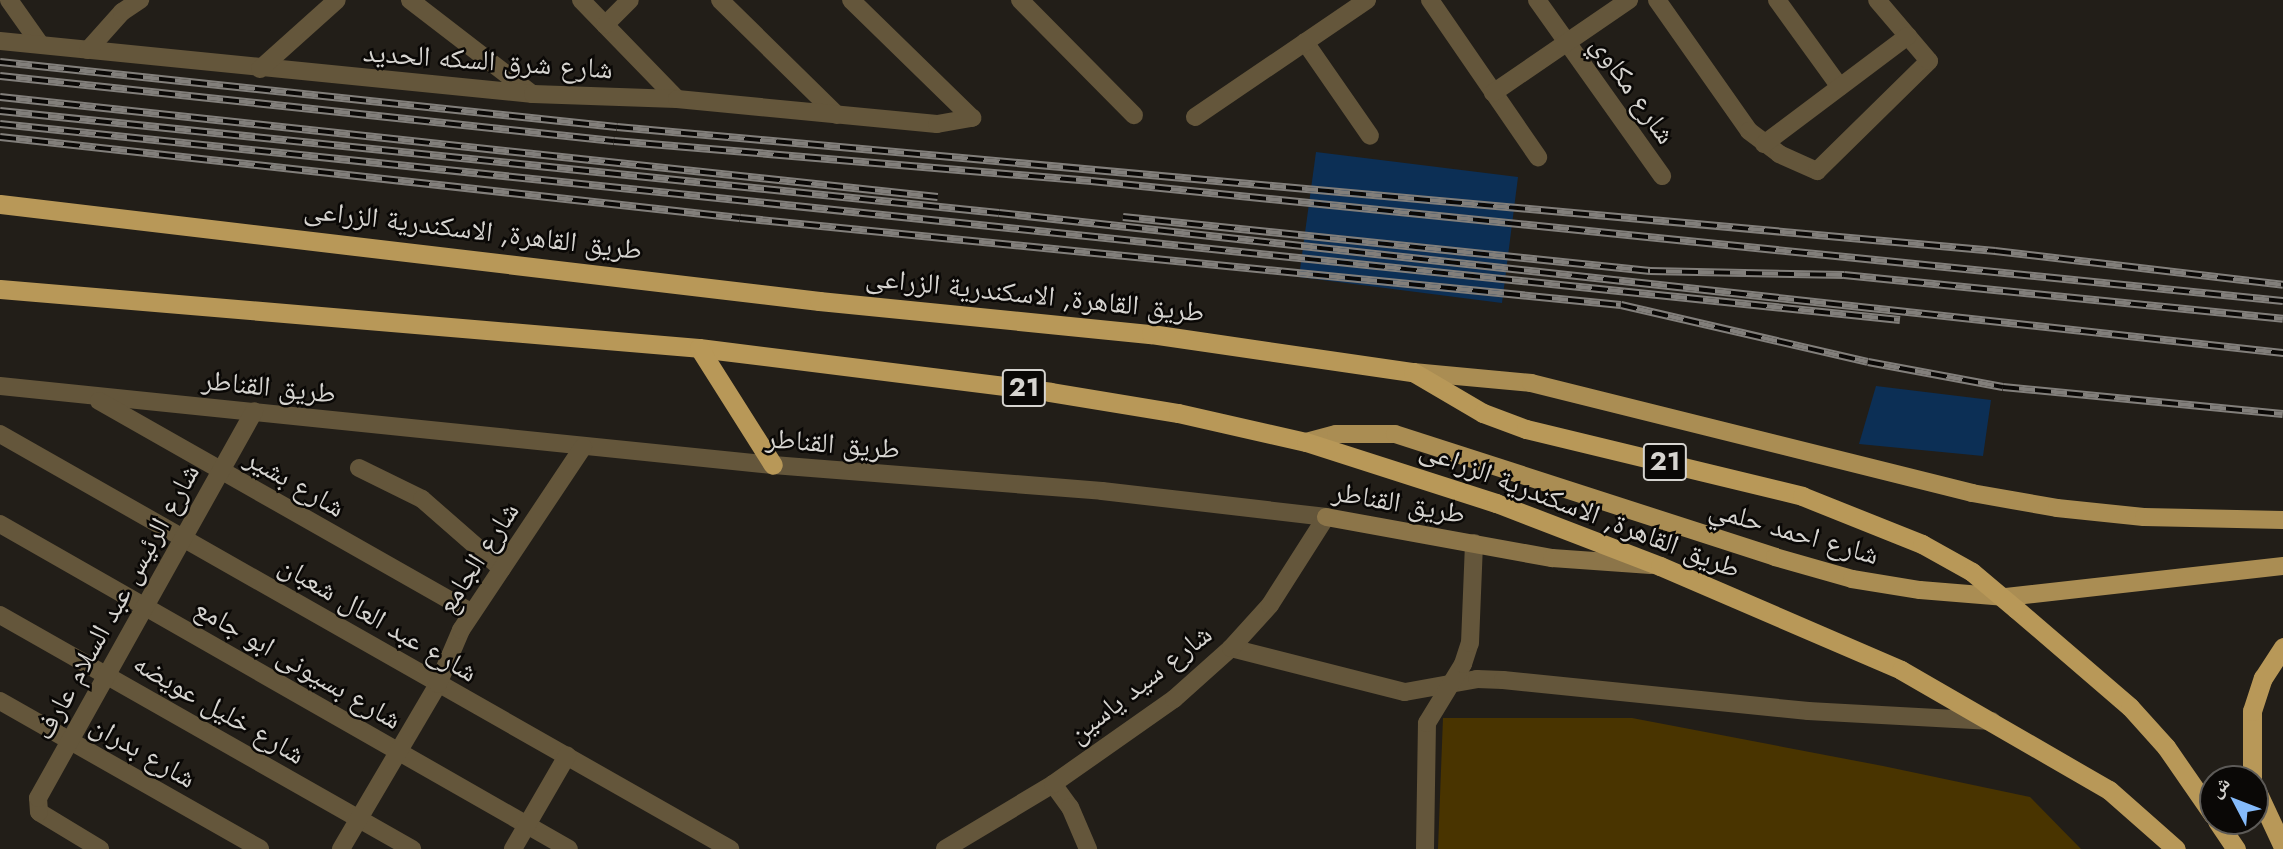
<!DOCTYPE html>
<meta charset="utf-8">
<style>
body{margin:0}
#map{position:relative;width:2283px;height:849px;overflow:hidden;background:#221e18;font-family:Jost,"Noto Naskh Arabic",sans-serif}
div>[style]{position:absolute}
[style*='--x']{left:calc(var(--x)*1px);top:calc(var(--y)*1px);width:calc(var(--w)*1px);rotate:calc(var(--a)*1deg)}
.green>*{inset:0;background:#493400}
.building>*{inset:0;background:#0c2f55}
.minor>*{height:18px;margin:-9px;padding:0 9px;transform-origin:9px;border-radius:9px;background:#64563b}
.tertiary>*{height:18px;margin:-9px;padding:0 9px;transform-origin:9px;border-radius:9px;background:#64563b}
.secondary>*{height:18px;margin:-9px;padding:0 9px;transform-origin:9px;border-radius:9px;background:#8c7549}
.primary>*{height:18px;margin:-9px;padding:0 9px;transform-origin:9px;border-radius:9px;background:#aa8d53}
.trunk>*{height:19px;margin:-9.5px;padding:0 9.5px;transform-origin:9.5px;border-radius:9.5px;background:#b89858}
.rail>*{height:8px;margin-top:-4px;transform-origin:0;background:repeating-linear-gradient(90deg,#0a0806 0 16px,#827f7b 0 32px);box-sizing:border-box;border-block:2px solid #827f7b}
.trunk-bridge>*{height:19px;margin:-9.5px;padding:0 9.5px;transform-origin:9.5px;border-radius:9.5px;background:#b89858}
span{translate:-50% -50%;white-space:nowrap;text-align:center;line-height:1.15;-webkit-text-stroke:5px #0a0806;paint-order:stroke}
.shield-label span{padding:2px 5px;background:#0a0806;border:2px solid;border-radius:5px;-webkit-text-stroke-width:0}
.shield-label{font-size:26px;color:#d6d4d0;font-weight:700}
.street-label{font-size:28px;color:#d6d4d0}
.north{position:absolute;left:2199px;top:765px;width:70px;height:70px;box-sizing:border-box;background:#0a0806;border:2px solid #5c5a57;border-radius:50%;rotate:312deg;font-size:19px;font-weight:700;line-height:28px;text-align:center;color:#d6d4d0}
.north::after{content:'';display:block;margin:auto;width:24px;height:32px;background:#85bbfb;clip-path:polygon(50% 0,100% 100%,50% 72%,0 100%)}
</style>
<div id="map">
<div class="green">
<i style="clip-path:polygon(1443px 718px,1632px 718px,1883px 766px,2030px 797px,2081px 849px,1438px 849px)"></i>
</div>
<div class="building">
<i style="clip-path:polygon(1316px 152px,1518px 177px,1502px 303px,1299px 277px)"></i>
<i style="clip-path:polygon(1876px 386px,1991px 400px,1983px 456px,1859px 444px)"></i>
</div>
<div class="minor">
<i style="--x:9;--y:0;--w:54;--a:54.8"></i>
<i style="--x:410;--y:0;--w:154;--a:37.6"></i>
<i style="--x:581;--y:0;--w:138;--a:45.9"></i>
<i style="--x:720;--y:0;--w:164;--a:44.5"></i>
<i style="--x:1020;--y:0;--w:162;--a:45.3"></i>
<i style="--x:1430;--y:0;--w:191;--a:55.5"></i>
<i style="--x:1537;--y:0;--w:216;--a:54.6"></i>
<i style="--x:1657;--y:0;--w:160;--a:54.9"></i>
<i style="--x:1749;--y:131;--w:38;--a:37"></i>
<i style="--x:1779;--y:154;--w:42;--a:24.1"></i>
<i style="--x:1817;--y:171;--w:157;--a:-44.5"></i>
<i style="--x:1929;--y:61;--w:80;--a:-130.4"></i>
<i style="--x:1777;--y:0;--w:107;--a:54.1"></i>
<i style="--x:605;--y:25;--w:35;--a:-45"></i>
<i style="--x:0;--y:41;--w:536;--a:5.68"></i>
<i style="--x:533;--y:94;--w:144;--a:2"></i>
<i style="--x:677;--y:99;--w:261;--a:5.5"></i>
<i style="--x:937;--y:124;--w:36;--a:-10"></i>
<i style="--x:972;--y:118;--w:169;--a:-135.7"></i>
<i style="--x:1305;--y:42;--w:114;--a:55.3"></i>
<i style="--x:88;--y:50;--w:51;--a:-48.2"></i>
<i style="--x:122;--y:12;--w:22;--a:-34"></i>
<i style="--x:260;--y:69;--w:103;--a:-41.9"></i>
<i style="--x:1493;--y:93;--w:165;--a:-34.4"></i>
<i style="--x:1195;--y:117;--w:208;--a:-34.2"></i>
<i style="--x:1764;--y:144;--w:180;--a:-36.9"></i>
<i style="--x:0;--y:386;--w:777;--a:5.84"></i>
<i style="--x:773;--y:465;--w:330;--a:4.5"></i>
<i style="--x:1102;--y:491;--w:226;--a:6.6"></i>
<i style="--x:99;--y:401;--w:429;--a:29.6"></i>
<i style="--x:0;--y:434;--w:840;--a:29.62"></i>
<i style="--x:359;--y:468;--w:70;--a:26.2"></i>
<i style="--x:422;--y:499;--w:106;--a:41.2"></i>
<i style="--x:0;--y:524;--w:655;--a:29.73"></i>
<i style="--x:0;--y:615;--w:474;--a:29.6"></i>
<i style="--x:1231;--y:648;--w:179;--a:14.2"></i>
<i style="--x:1405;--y:692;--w:73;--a:-10.2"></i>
<i style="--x:1477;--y:679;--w:26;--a:2"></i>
<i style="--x:1503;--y:680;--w:307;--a:5.8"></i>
<i style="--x:1808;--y:711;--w:184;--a:3.1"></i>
<i style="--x:0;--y:701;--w:299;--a:29.6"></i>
<i style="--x:1053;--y:784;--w:29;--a:54"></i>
<i style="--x:1070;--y:807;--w:46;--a:66.8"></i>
<i style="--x:100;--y:849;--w:71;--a:-148.8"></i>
<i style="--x:39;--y:812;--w:14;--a:-94"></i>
<i style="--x:38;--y:798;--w:443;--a:-60.8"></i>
<i style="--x:341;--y:849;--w:191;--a:-59.5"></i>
<i style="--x:438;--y:684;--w:59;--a:-66.9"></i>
<i style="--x:461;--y:630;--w:220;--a:-56.3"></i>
<i style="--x:513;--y:849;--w:108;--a:-59.9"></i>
<i style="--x:1425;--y:849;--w:126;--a:-89.1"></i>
<i style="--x:1427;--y:723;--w:69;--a:-58.6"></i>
<i style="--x:1463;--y:664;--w:22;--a:-72"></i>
<i style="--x:1470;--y:643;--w:100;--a:-87.7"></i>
</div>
<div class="tertiary">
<i style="--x:945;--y:849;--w:126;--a:-31"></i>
<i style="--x:1053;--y:784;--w:148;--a:-35.1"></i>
<i style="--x:1174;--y:699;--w:76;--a:-41.8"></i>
<i style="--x:1231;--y:648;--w:58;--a:-47.8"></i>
<i style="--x:1270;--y:605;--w:104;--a:-57.5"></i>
</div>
<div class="secondary">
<i style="--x:1326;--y:517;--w:230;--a:10.3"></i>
<i style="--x:1552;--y:558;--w:99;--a:4"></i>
</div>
<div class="primary">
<i style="--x:1413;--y:372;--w:119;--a:5.3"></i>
<i style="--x:1531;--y:383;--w:455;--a:14"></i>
<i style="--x:1972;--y:493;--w:86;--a:10"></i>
<i style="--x:2057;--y:508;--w:87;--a:5.9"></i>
<i style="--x:2144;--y:517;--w:139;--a:1.2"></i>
<i style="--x:1306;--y:442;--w:31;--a:-15"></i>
<i style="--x:1336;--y:434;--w:59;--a:0"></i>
<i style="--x:1395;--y:434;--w:399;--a:17.9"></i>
<i style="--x:1775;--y:557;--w:80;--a:15.9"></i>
<i style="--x:1852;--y:579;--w:69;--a:9.2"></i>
<i style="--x:1920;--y:590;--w:86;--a:4.7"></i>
<i style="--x:2006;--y:597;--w:279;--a:-6.4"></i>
</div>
<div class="trunk">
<i style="--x:0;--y:204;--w:825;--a:6.75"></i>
<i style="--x:819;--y:301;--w:334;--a:5.7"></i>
<i style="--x:1151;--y:334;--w:265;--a:8.3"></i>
<i style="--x:1413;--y:372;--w:81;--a:30.4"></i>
<i style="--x:1483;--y:413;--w:46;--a:20.4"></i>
<i style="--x:1526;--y:429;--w:284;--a:13.6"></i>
<i style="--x:1802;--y:496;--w:129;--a:21.8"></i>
<i style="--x:0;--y:289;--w:701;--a:4.82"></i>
<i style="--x:699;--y:348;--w:354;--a:7.1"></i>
<i style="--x:1050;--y:392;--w:130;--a:9.3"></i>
<i style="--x:1178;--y:413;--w:131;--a:12.8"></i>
<i style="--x:1306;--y:442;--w:200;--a:17.8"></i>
<i style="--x:1496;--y:503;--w:176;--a:21"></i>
<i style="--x:1660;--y:566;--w:262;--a:23.3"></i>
<i style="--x:1901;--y:670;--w:240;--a:30"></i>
<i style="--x:2109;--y:790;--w:89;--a:41.4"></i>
<i style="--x:699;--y:348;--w:138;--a:57.7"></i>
<i style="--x:2016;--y:609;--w:150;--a:40.7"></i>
<i style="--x:2130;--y:707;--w:54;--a:48"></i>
<i style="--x:2166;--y:747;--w:83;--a:55.3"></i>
<i style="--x:2252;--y:779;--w:68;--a:-90"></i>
<i style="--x:2252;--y:711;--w:35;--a:-72"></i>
<i style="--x:2263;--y:678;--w:37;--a:-57"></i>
<i style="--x:2255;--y:787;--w:66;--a:65"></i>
<i style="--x:2217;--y:821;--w:34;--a:56"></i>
</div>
<div class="rail">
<i style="--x:0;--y:62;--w:620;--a:6.01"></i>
<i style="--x:617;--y:127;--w:1384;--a:5.14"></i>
<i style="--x:1995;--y:251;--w:290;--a:6.7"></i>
<i style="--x:0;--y:76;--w:617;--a:6.04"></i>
<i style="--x:614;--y:141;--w:479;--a:4.8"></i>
<i style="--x:1091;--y:181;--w:1198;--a:5.75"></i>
<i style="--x:0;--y:97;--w:943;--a:6.09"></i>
<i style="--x:0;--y:111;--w:1004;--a:5.83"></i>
<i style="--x:999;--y:213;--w:1292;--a:6.22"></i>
<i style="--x:0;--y:124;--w:1910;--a:5.89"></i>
<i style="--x:0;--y:137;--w:744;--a:6.25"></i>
<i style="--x:740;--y:218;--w:885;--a:5.64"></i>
<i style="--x:1621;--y:305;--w:253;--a:13"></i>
<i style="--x:1868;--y:362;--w:137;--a:10.5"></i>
<i style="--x:2003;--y:387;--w:281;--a:5.5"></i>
<i style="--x:1123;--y:217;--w:530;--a:5.85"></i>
<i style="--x:1650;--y:271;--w:194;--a:1.2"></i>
<i style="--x:1844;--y:275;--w:441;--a:5.7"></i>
</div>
<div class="trunk-bridge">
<i style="--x:1922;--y:544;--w:57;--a:29.2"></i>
<i style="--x:1972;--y:572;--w:57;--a:40.1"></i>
</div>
<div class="shield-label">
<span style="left:1024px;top:388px">21</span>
<span style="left:1665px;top:462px">21</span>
</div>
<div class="street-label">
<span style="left:488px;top:61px;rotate:4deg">شارع شرق السكه الحديد</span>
<span style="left:1633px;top:90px;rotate:55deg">شارع مكاوي</span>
<span style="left:473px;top:230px;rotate:7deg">طريق القاهرة, الاسكندرية الزراعى</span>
<span style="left:1035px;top:295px;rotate:6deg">طريق القاهرة, الاسكندرية الزراعى</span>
<span style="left:269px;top:387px;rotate:6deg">طريق القناطر</span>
<span style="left:833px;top:444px;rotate:5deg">طريق القناطر</span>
<span style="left:295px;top:483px;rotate:30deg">شارع بشير</span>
<span style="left:1399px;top:503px;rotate:10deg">طريق القناطر</span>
<span style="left:1580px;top:509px;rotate:21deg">طريق القاهرة, الاسكندرية الزراعى</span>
<span style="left:1794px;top:532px;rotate:16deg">شارع احمد حلمي</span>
<span style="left:478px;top:558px;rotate:-57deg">شارع الجامع</span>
<span style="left:117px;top:602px;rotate:-61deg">شارع الرئيس عبد السلام عارف</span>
<span style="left:378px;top:619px;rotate:30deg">شارع عبد العال شعبان</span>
<span style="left:298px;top:664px;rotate:30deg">شارع بسيونى ابو جامع</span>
<span style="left:1140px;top:684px;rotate:-38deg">شارع سيد ياسين</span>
<span style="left:219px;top:709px;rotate:30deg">شارع خليل عويضه</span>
<span style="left:143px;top:752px;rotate:30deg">شارع بدران</span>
</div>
<div class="north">ش</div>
</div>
